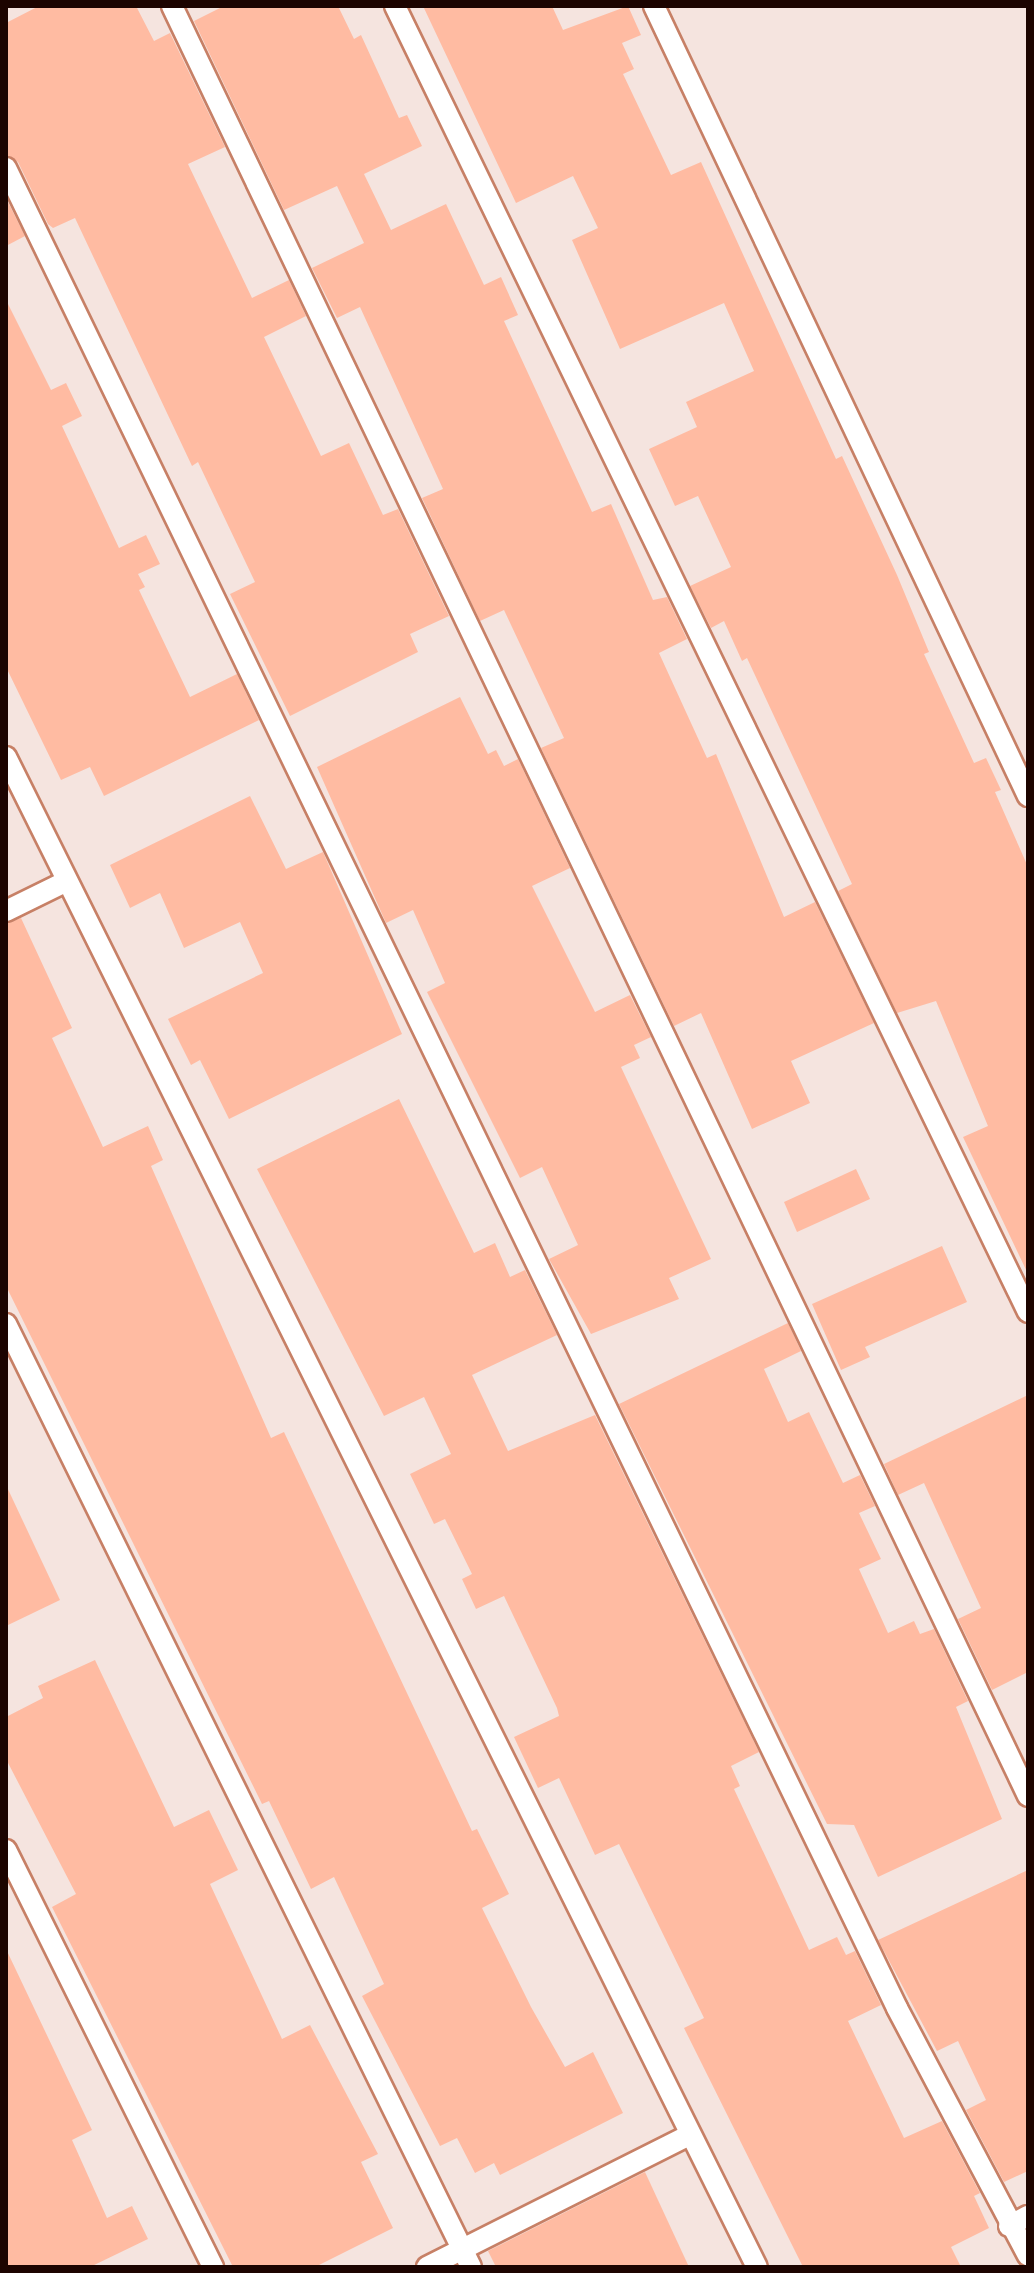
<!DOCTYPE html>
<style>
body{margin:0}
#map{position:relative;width:1034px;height:2273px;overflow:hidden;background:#f5e4df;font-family:Quicksand,sans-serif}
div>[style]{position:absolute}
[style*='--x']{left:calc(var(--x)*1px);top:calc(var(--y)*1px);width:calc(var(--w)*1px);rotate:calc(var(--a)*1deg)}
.building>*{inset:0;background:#ffbba2}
.roads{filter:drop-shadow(2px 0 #c78066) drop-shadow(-2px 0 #c78066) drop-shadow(0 2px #c78066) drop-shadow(0 -2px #c78066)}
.lane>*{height:20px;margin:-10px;padding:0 10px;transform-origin:10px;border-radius:10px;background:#fff}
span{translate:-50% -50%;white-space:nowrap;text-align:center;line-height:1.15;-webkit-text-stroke:6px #f5e4df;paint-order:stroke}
.frame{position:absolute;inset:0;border:8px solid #1c0400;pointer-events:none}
</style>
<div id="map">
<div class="building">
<i style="clip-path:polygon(39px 6px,136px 6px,154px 41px,170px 33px,225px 147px,188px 164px,252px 298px,289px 280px,306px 316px,264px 337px,321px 456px,349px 443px,383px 515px,398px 509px,449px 616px,410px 634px,418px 652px,290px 716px,230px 594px,255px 582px,198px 462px,192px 466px,75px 218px,53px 228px,48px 224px,18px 162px,6px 155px,6px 23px)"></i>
<i style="clip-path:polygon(224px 6px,338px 6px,354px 39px,361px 35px,399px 118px,407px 115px,422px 146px,364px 174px,391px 230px,446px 204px,484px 285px,501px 277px,518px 315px,504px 321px,592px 512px,611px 504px,653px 600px,667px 597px,687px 639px,659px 653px,707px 758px,716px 754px,784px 917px,815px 902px,874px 1023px,791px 1061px,810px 1103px,752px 1129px,701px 1013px,674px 1026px,541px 748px,564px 738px,504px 610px,480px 621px,422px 498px,443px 489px,360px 307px,337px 318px,312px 268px,364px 243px,337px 186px,284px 210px,194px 21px)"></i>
<i style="clip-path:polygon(423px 6px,552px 6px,563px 30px,628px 6px,641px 35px,622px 43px,634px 69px,623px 74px,671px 175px,701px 162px,836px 459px,842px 456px,897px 575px,929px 652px,924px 654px,974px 763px,986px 758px,1001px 790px,995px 792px,1028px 867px,1028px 1274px,963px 1137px,988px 1126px,936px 1001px,897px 1013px,838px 891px,852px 884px,747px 658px,742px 661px,724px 621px,711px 628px,690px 586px,731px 567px,698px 496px,675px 506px,649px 449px,697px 427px,686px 402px,754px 371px,724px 303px,620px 349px,572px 240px,598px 228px,573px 176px,516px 203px)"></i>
<i style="clip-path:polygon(6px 198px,25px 236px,6px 246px)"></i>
<i style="clip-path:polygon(6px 300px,51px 390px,66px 383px,82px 416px,62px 426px,119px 548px,146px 535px,160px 564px,138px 574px,145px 587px,139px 590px,190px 697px,237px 674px,259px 720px,104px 796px,90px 767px,61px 780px,6px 667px)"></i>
<i style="clip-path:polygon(460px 697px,488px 754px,496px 750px,504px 766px,518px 759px,570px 868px,532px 886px,595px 1012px,630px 995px,651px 1037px,634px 1045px,640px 1058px,621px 1067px,711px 1259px,669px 1278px,679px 1299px,591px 1334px,549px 1259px,578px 1245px,542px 1167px,520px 1178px,427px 992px,445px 983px,413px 910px,386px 923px,317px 767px)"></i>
<i style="clip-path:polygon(250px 796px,286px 869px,323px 852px,402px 1034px,229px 1119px,200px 1060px,191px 1065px,168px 1019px,263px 973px,240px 922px,184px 948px,160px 893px,130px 908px,110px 865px)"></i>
<i style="clip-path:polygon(21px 918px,72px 1028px,52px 1038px,103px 1147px,148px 1126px,163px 1160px,151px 1166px,271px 1438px,284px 1432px,472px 1831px,477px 1829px,509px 1894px,482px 1908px,531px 2007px,565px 2067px,593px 2052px,623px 2113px,500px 2175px,494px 2163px,475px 2173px,457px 2138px,440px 2146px,362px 1996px,384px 1984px,334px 1877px,311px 1889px,269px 1801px,262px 1804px,6px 1286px,6px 924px)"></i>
<i style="clip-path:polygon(399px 1099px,474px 1253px,495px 1243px,510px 1277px,525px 1270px,557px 1335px,472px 1375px,508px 1451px,595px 1415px,759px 1752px,731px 1766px,740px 1786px,734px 1789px,809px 1950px,837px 1937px,846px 1955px,855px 1951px,881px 2005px,848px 2021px,904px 2138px,942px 2121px,980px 2193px,974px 2196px,989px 2228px,951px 2247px,961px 2267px,803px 2267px,684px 2028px,704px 2018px,619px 1844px,595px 1855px,559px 1778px,538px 1788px,514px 1737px,559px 1716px,557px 1708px,504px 1596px,476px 1609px,462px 1579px,472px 1574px,445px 1519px,434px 1524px,410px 1474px,451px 1454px,424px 1397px,384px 1416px,257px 1169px)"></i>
<i style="clip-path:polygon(856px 1169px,870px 1199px,797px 1232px,784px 1202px)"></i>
<i style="clip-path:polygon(942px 1246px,967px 1302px,865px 1347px,870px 1357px,841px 1370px,812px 1304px)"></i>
<i style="clip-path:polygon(788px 1323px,801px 1351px,764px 1369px,788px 1422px,809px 1412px,843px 1483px,860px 1475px,875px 1506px,859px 1513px,881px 1559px,859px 1569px,888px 1633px,914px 1621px,920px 1634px,934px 1629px,968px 1701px,956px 1707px,1002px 1819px,878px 1877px,854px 1825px,827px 1824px,619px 1404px)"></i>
<i style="clip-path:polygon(1028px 1395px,1028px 1672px,992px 1690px,958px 1619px,981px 1608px,924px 1483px,898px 1495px,884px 1464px)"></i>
<i style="clip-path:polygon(6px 1485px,60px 1600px,6px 1626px)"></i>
<i style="clip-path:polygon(95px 1660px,174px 1827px,209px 1810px,238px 1870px,210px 1884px,282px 2039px,310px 2025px,378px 2154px,361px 2162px,393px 2228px,315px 2267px,233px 2267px,52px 1907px,76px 1894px,6px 1759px,6px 1717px,43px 1698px,38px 1686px)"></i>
<i style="clip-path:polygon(1028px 1870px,1028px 2171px,1004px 2182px,966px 2110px,986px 2100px,958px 2041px,937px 2051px,878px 1940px)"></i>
<i style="clip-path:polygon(6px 1949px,92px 2130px,72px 2140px,107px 2218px,132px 2206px,148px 2239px,90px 2267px,6px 2267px)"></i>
<i style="clip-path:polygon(645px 2172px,689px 2267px,496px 2267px,488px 2251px)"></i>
</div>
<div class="roads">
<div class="lane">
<i style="--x:172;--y:6;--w:1984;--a:64.44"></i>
<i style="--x:395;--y:6;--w:1451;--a:64.14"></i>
<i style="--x:654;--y:6;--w:874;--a:64.67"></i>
<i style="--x:6;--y:168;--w:2044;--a:64.16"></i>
<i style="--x:897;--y:2008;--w:280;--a:62.1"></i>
<i style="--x:6;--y:757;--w:1686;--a:63.56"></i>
<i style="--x:6;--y:911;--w:68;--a:-26.2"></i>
<i style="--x:6;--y:1324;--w:1051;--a:63.75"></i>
<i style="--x:6;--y:1850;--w:466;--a:63.6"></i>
<i style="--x:1009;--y:2226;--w:21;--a:-28"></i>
<i style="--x:427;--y:2267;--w:294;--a:-26.7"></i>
</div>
</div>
<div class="frame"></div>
</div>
